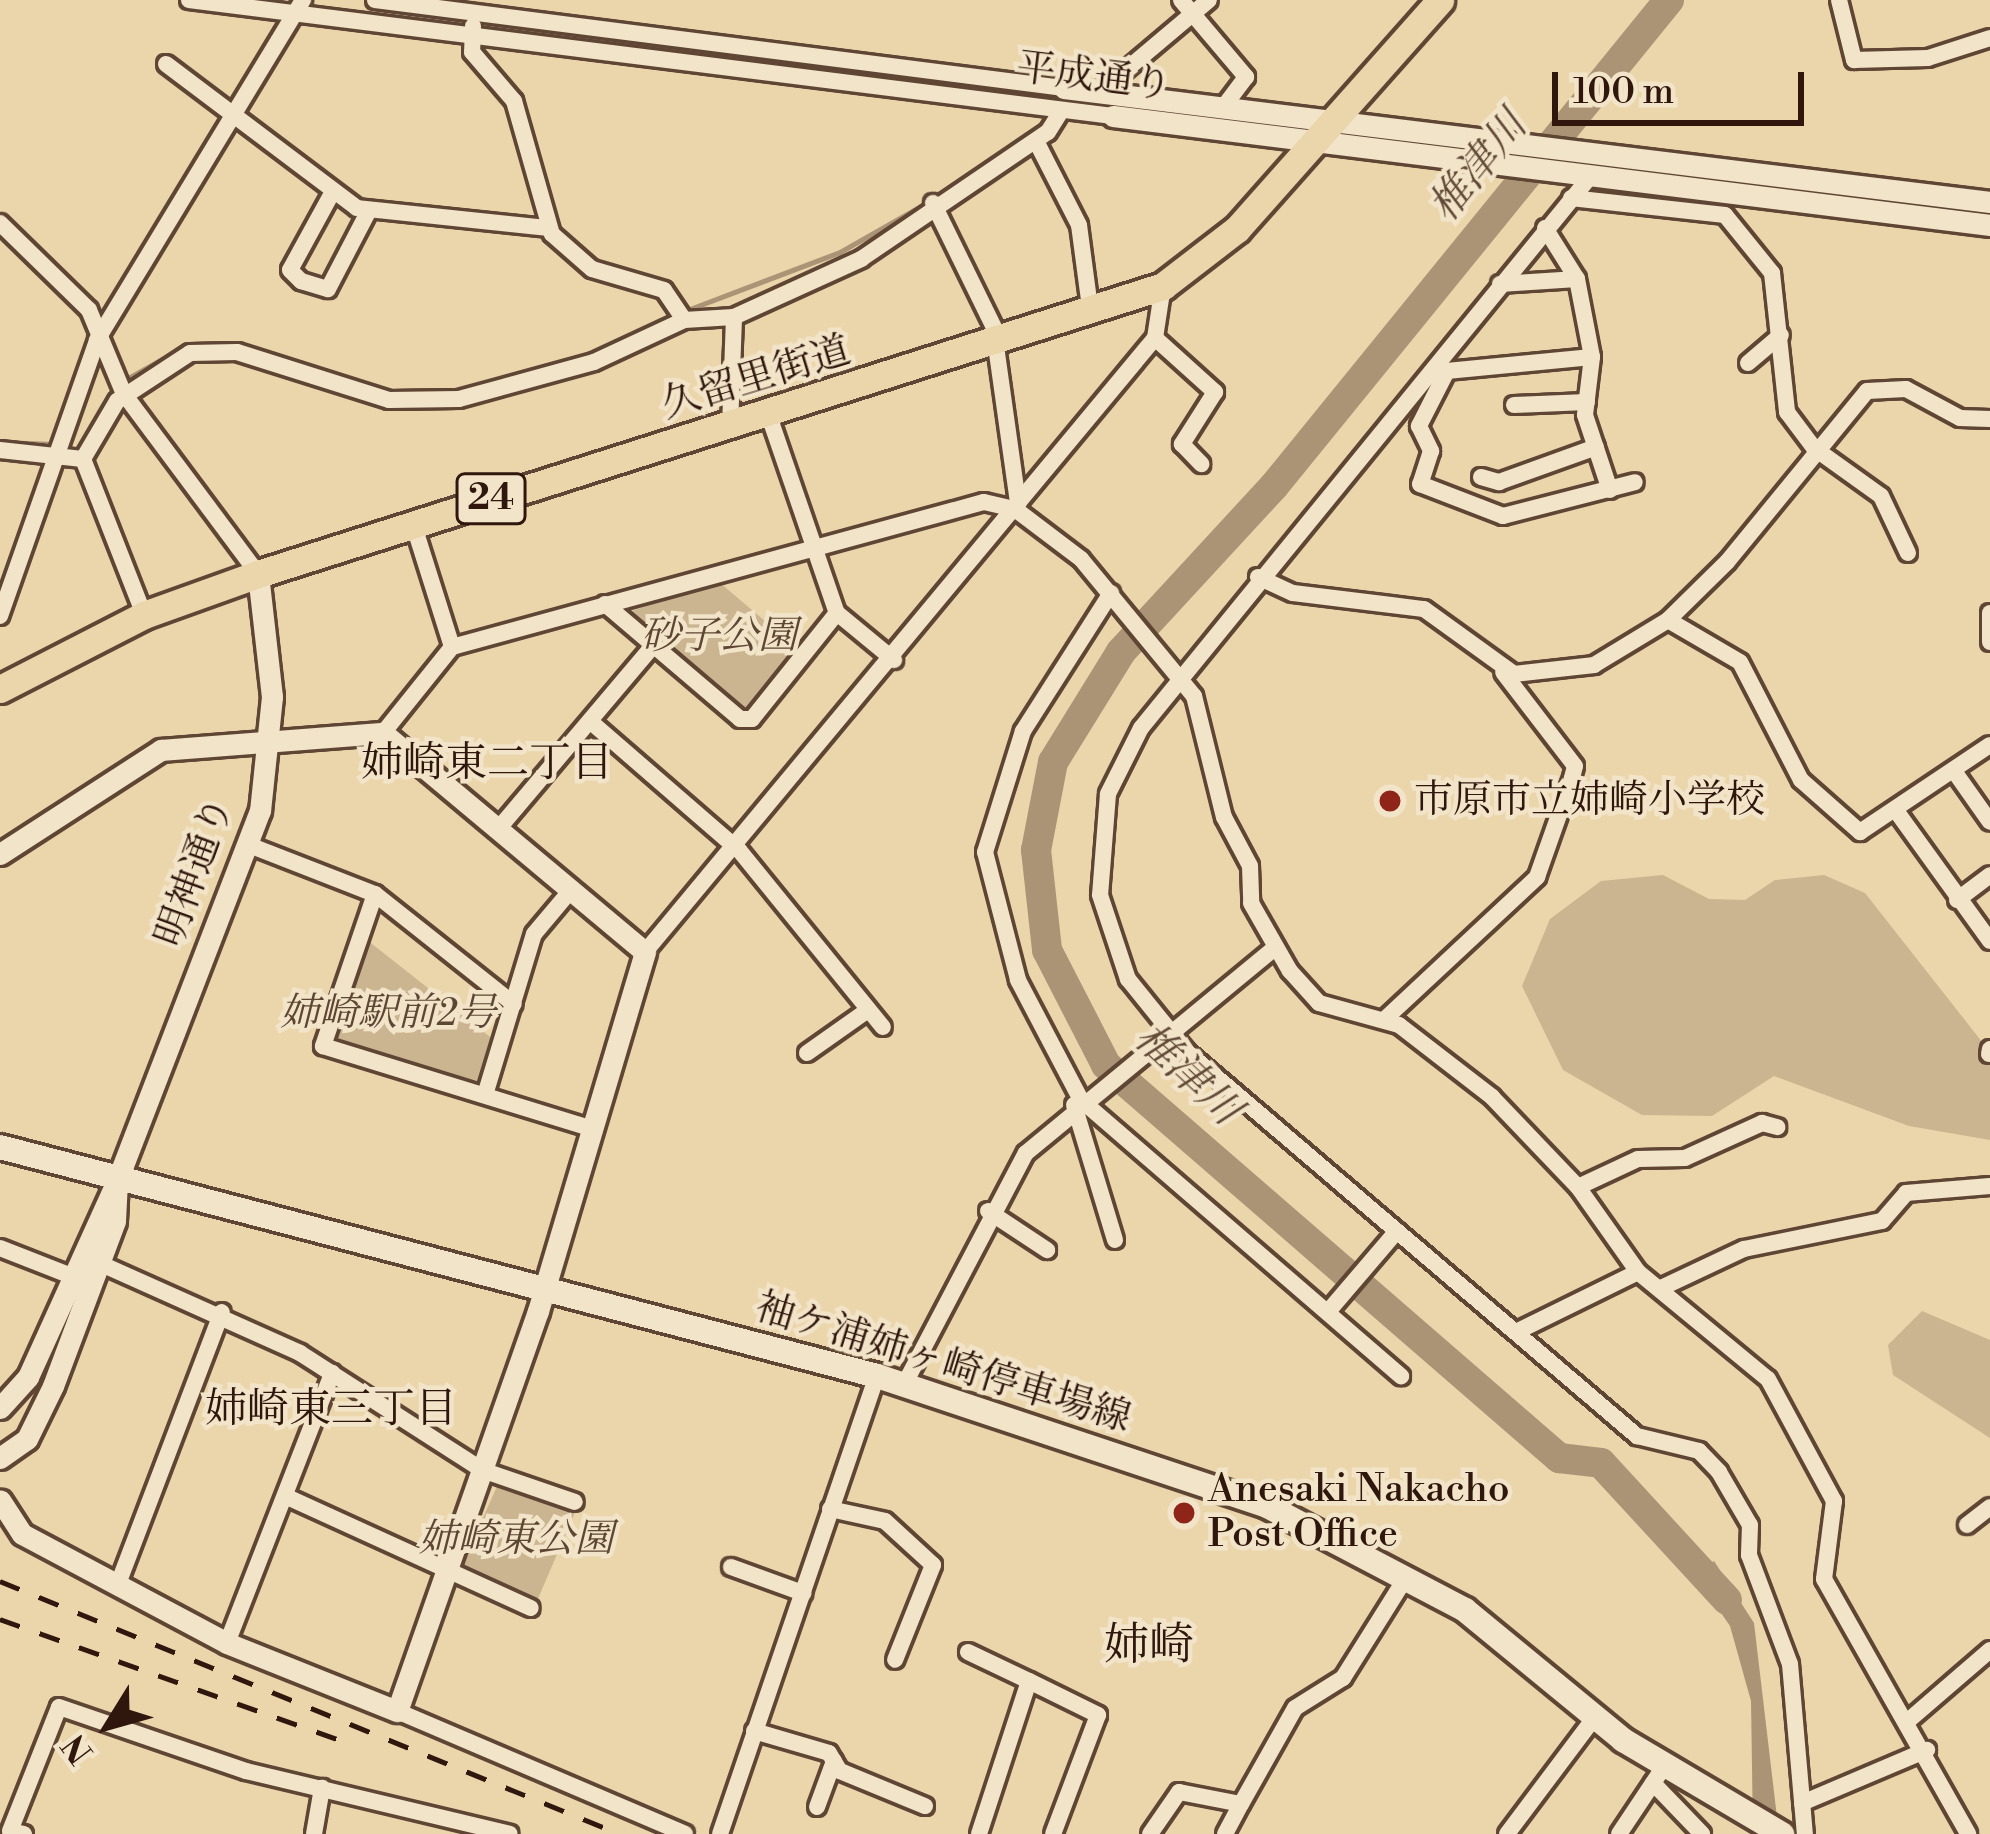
<!DOCTYPE html>
<meta charset="utf-8">
<style>
body{margin:0}
#map{position:relative;width:1990px;height:1834px;overflow:hidden;background:#ebd5ab;font-family:"Libre Bodoni","Noto Serif JP",serif}
div>[style]{position:absolute}
[style*='--x']{left:calc(var(--x)*1px);top:calc(var(--y)*1px);width:calc(var(--w)*1px);rotate:calc(var(--a)*1deg)}
.green>*{inset:0;background:#cbb590}
.water>*{inset:0;background:#ab9475}
.stream>*{height:4.5px;margin:-2.25px;padding:0 2.25px;transform-origin:2.25px;border-radius:2.25px;background:#ab9475}
.river>*{height:30px;margin:-15px;padding:0 15px;transform-origin:15px;border-radius:15px;background:#ab9475}
.roads{filter:drop-shadow(3px 0 #5f4634) drop-shadow(-3px 0 #5f4634) drop-shadow(0 3px #5f4634) drop-shadow(0 -3px #5f4634)}
.minor>*{height:16px;margin:-8px;padding:0 8px;transform-origin:8px;border-radius:8px;background:#f2e4c8}
.tertiary>*{height:21px;margin:-10.5px;padding:0 10.5px;transform-origin:10.5px;border-radius:10.5px;background:#f2e4c8}
.secondary>*{height:24px;margin:-12px;padding:0 12px;transform-origin:12px;border-radius:12px;background:#f2e4c8}
.primary>*{height:27px;margin:-13.5px;padding:0 13.5px;transform-origin:13.5px;border-radius:13.5px;background:#ebd5ab}
.rail>*{height:4.5px;margin-top:-2.25px;transform-origin:0;background:repeating-linear-gradient(90deg,#30170d 0 21px,transparent 0 42px)}
.dots>*{width:33px;height:33px;translate:-50% -50%;box-sizing:border-box;border:6px solid #f2e4c8;border-radius:50%}
span{translate:-50% -50%;white-space:nowrap;text-align:center;line-height:1.15;-webkit-text-stroke:9px #f2e4c8;paint-order:stroke}
.shield-label span{padding:3px 9px;background:#f2e4c8;border:3px solid;border-radius:9px;-webkit-text-stroke-width:0}
.shield-label{font-size:36px;color:#30170d;font-weight:700}
.street-label{font-size:39px;color:#30170d}
.park-label{font-size:39px;color:#5e4634;font-style:italic}
.poi-label{font-size:39px;color:#30170d}
.left{translate:0 -50%;text-align:left}
.water-label{font-size:42px;color:#614937;font-style:italic}
.neighbourhood-label{font-size:42px;color:#30170d}
.quarter-label{font-size:45px;color:#30170d}
.north{position:absolute;left:48px;top:1666px;width:120px;height:120px;-webkit-text-stroke:9px #f2e4c8;paint-order:stroke;rotate:233deg;font-size:33px;font-weight:700;line-height:48px;text-align:center;color:#30170d}
.north::after{content:'';display:block;margin:auto;width:42px;height:54px;background:#30170d;clip-path:polygon(50% 0,100% 100%,50% 72%,0 100%)}
.scale{position:absolute;left:1552px;top:72px;width:252px;height:54px;box-sizing:border-box;border:6px solid #30170d;border-top:0;padding-left:15px;font-size:36px;line-height:42px;white-space:nowrap;color:#30170d;-webkit-text-stroke:9px #f2e4c8;paint-order:stroke}
</style>
<div id="map">
<div class="green">
<i style="clip-path:polygon(719px 582px,798px 649px,749px 710px,626px 613px)"></i>
<i style="clip-path:polygon(1663px 875px,1709px 899px,1745px 900px,1775px 880px,1824px 875px,1865px 893px,1990px 1052px,1990px 1140px,1909px 1126px,1774px 1076px,1712px 1116px,1642px 1115px,1563px 1070px,1522px 986px,1550px 919px,1601px 881px)"></i>
<i style="clip-path:polygon(367px 940px,494px 1040px,482px 1082px,335px 1044px)"></i>
<i style="clip-path:polygon(1922px 1311px,1990px 1340px,1990px 1438px,1893px 1375px,1888px 1345px)"></i>
<i style="clip-path:polygon(498px 1484px,576px 1510px,537px 1601px,460px 1570px)"></i>
</div>
<div class="water">
<i style="clip-path:polygon(1714px 1561px,1754px 1623px,1779px 1834px,1753px 1834px,1751px 1701px,1730px 1626px,1695px 1575px)"></i>
</div>
<div class="stream">
<i style="--x:682;--y:312;--w:169;--a:-20.8"></i>
<i style="--x:840;--y:252;--w:120;--a:-29.6"></i>
<i style="--x:123;--y:381;--w:73;--a:-29.4"></i>
<i style="--x:187;--y:345;--w:47;--a:0"></i>
<i style="--x:88;--y:435;--w:54;--a:-61"></i>
<i style="--x:0;--y:442;--w:54;--a:2.1"></i>
</div>
<div class="river">
<i style="--x:1669;--y:0;--w:626;--a:129.1"></i>
<i style="--x:1274;--y:486;--w:226;--a:132.7"></i>
<i style="--x:1121;--y:652;--w:129;--a:121.7"></i>
<i style="--x:1053;--y:762;--w:90;--a:100.9"></i>
<i style="--x:1036;--y:850;--w:101;--a:83.7"></i>
<i style="--x:1047;--y:950;--w:129;--a:62.8"></i>
<i style="--x:1106;--y:1065;--w:600;--a:40.94"></i>
<i style="--x:1559;--y:1458;--w:42;--a:6.8"></i>
<i style="--x:1601;--y:1463;--w:186;--a:47.4"></i>
</div>
<div class="roads">
<div class="minor">
<i style="--x:189;--y:0;--w:931;--a:7.16"></i>
<i style="--x:375;--y:0;--w:695;--a:7.28"></i>
<i style="--x:1181;--y:0;--w:101;--a:49.8"></i>
<i style="--x:1246;--y:77;--w:35;--a:127"></i>
<i style="--x:1839;--y:0;--w:62;--a:76"></i>
<i style="--x:1854;--y:60;--w:74;--a:-1.5"></i>
<i style="--x:1928;--y:58;--w:65;--a:-17.9"></i>
<i style="--x:473;--y:26;--w:26;--a:92"></i>
<i style="--x:472;--y:52;--w:65;--a:49.4"></i>
<i style="--x:514;--y:101;--w:138;--a:74.1"></i>
<i style="--x:552;--y:234;--w:53;--a:41.2"></i>
<i style="--x:592;--y:269;--w:75;--a:16.3"></i>
<i style="--x:664;--y:290;--w:36;--a:56"></i>
<i style="--x:166;--y:64;--w:239;--a:37"></i>
<i style="--x:357;--y:208;--w:192;--a:6"></i>
<i style="--x:1101;--y:91;--w:141;--a:-40.1"></i>
<i style="--x:1036;--y:141;--w:94;--a:62.9"></i>
<i style="--x:1079;--y:225;--w:91;--a:82.4"></i>
<i style="--x:1589;--y:178;--w:709;--a:129.16"></i>
<i style="--x:1141;--y:728;--w:74;--a:116.6"></i>
<i style="--x:1108;--y:794;--w:101;--a:94.5"></i>
<i style="--x:1100;--y:895;--w:89;--a:71.6"></i>
<i style="--x:1128;--y:979;--w:94;--a:51.1"></i>
<i style="--x:1187;--y:1052;--w:592;--a:40.48"></i>
<i style="--x:1637;--y:1436;--w:64;--a:13.6"></i>
<i style="--x:1699;--y:1451;--w:29;--a:46"></i>
<i style="--x:1719;--y:1472;--w:61;--a:59.7"></i>
<i style="--x:1750;--y:1525;--w:30;--a:92"></i>
<i style="--x:1749;--y:1555;--w:116;--a:69.4"></i>
<i style="--x:1790;--y:1664;--w:171;--a:85"></i>
<i style="--x:331;--y:195;--w:85;--a:118.7"></i>
<i style="--x:290;--y:270;--w:16;--a:45"></i>
<i style="--x:301;--y:281;--w:28;--a:17"></i>
<i style="--x:328;--y:289;--w:87;--a:-62.5"></i>
<i style="--x:1571;--y:198;--w:155;--a:6.3"></i>
<i style="--x:1725;--y:215;--w:75;--a:51"></i>
<i style="--x:1772;--y:273;--w:140;--a:83.8"></i>
<i style="--x:1787;--y:412;--w:45;--a:53.1"></i>
<i style="--x:1814;--y:448;--w:82;--a:35.6"></i>
<i style="--x:1881;--y:496;--w:63;--a:64.7"></i>
<i style="--x:933;--y:203;--w:155;--a:63.9"></i>
<i style="--x:0;--y:223;--w:124;--a:44.3"></i>
<i style="--x:89;--y:310;--w:91;--a:67.4"></i>
<i style="--x:124;--y:394;--w:224;--a:53.3"></i>
<i style="--x:1545;--y:228;--w:60;--a:57.9"></i>
<i style="--x:1577;--y:279;--w:79;--a:79.1"></i>
<i style="--x:1592;--y:357;--w:58;--a:96.9"></i>
<i style="--x:1585;--y:415;--w:79;--a:71.6"></i>
<i style="--x:1500;--y:284;--w:77;--a:-3.7"></i>
<i style="--x:1155;--y:338;--w:81;--a:42"></i>
<i style="--x:1215;--y:392;--w:62;--a:122.4"></i>
<i style="--x:1182;--y:444;--w:28;--a:46"></i>
<i style="--x:996;--y:346;--w:159;--a:82"></i>
<i style="--x:1592;--y:357;--w:146;--a:174.5"></i>
<i style="--x:1447;--y:371;--w:62;--a:117"></i>
<i style="--x:1419;--y:426;--w:28;--a:64"></i>
<i style="--x:1431;--y:451;--w:35;--a:108"></i>
<i style="--x:1420;--y:484;--w:89;--a:21.1"></i>
<i style="--x:1503;--y:516;--w:136;--a:-14.4"></i>
<i style="--x:1748;--y:363;--w:43;--a:-40.3"></i>
<i style="--x:1514;--y:405;--w:73;--a:-2.4"></i>
<i style="--x:769;--y:416;--w:208;--a:71"></i>
<i style="--x:837;--y:613;--w:74;--a:39.5"></i>
<i style="--x:730;--y:427;--w:110;--a:-87.9"></i>
<i style="--x:0;--y:450;--w:83;--a:6.2"></i>
<i style="--x:83;--y:459;--w:67;--a:-59.6"></i>
<i style="--x:117;--y:401;--w:87;--a:-33.3"></i>
<i style="--x:190;--y:353;--w:47;--a:-1.2"></i>
<i style="--x:237;--y:352;--w:159;--a:17.5"></i>
<i style="--x:389;--y:400;--w:70;--a:-0.8"></i>
<i style="--x:459;--y:399;--w:140;--a:-15.3"></i>
<i style="--x:594;--y:362;--w:99;--a:-25"></i>
<i style="--x:684;--y:320;--w:50;--a:-3.4"></i>
<i style="--x:734;--y:317;--w:140;--a:-24.5"></i>
<i style="--x:861;--y:259;--w:226;--a:-34.2"></i>
<i style="--x:1048;--y:132;--w:26;--a:-58"></i>
<i style="--x:83;--y:459;--w:168;--a:68.6"></i>
<i style="--x:1481;--y:477;--w:19;--a:16"></i>
<i style="--x:1499;--y:482;--w:103;--a:-19.8"></i>
<i style="--x:413;--y:523;--w:130;--a:72.5"></i>
<i style="--x:1258;--y:577;--w:38;--a:25"></i>
<i style="--x:1293;--y:593;--w:132;--a:7"></i>
<i style="--x:1424;--y:609;--w:111;--a:35.8"></i>
<i style="--x:1514;--y:674;--w:81;--a:-6.4"></i>
<i style="--x:1594;--y:665;--w:87;--a:-31.3"></i>
<i style="--x:1668;--y:620;--w:83;--a:-44.5"></i>
<i style="--x:1727;--y:562;--w:221;--a:-50.7"></i>
<i style="--x:1867;--y:391;--w:39;--a:-3"></i>
<i style="--x:1906;--y:389;--w:61;--a:28.2"></i>
<i style="--x:1960;--y:418;--w:30;--a:2"></i>
<i style="--x:1111;--y:593;--w:164;--a:122.5"></i>
<i style="--x:1023;--y:731;--w:127;--a:107.4"></i>
<i style="--x:985;--y:852;--w:132;--a:75.5"></i>
<i style="--x:1018;--y:980;--w:136;--a:62.3"></i>
<i style="--x:1081;--y:1100;--w:423;--a:40.8"></i>
<i style="--x:605;--y:604;--w:177;--a:40.4"></i>
<i style="--x:740;--y:719;--w:12;--a:0"></i>
<i style="--x:752;--y:719;--w:136;--a:-51.3"></i>
<i style="--x:1990;--y:613;--w:29;--a:90"></i>
<i style="--x:0;--y:616;--w:293;--a:-70.6"></i>
<i style="--x:97;--y:340;--w:398;--a:-58.8"></i>
<i style="--x:1668;--y:620;--w:83;--a:30.3"></i>
<i style="--x:1740;--y:662;--w:133;--a:62.7"></i>
<i style="--x:1801;--y:780;--w:79;--a:41.4"></i>
<i style="--x:1860;--y:832;--w:156;--a:-33.8"></i>
<i style="--x:591;--y:722;--w:196;--a:40.9"></i>
<i style="--x:739;--y:850;--w:228;--a:50.9"></i>
<i style="--x:383;--y:733;--w:110;--a:-51.3"></i>
<i style="--x:452;--y:647;--w:551;--a:-15.25"></i>
<i style="--x:984;--y:502;--w:32;--a:13"></i>
<i style="--x:1015;--y:509;--w:83;--a:37.1"></i>
<i style="--x:1081;--y:559;--w:178;--a:50.5"></i>
<i style="--x:1194;--y:696;--w:125;--a:76.1"></i>
<i style="--x:1224;--y:817;--w:55;--a:62"></i>
<i style="--x:1250;--y:866;--w:37;--a:88"></i>
<i style="--x:1251;--y:903;--w:78;--a:60.2"></i>
<i style="--x:1290;--y:971;--w:43;--a:47.8"></i>
<i style="--x:1319;--y:1003;--w:83;--a:15.4"></i>
<i style="--x:1399;--y:1025;--w:118;--a:37.7"></i>
<i style="--x:1492;--y:1097;--w:124;--a:46.3"></i>
<i style="--x:1578;--y:1187;--w:104;--a:54.8"></i>
<i style="--x:1638;--y:1272;--w:168;--a:39.5"></i>
<i style="--x:1768;--y:1379;--w:139;--a:61.6"></i>
<i style="--x:1834;--y:1501;--w:79;--a:97.3"></i>
<i style="--x:1824;--y:1579;--w:293;--a:60.5"></i>
<i style="--x:1954;--y:771;--w:62;--a:54.8"></i>
<i style="--x:1897;--y:812;--w:159;--a:54.2"></i>
<i style="--x:499;--y:828;--w:238;--a:-49.8"></i>
<i style="--x:249;--y:845;--w:135;--a:21.3"></i>
<i style="--x:375;--y:894;--w:177;--a:38.4"></i>
<i style="--x:375;--y:894;--w:161;--a:108.9"></i>
<i style="--x:323;--y:1046;--w:282;--a:17.1"></i>
<i style="--x:1957;--y:900;--w:41;--a:-37.1"></i>
<i style="--x:645;--y:952;--w:798;--a:-50.29"></i>
<i style="--x:1155;--y:338;--w:53;--a:-81.3"></i>
<i style="--x:1386;--y:1018;--w:207;--a:-43"></i>
<i style="--x:1537;--y:877;--w:105;--a:-70.5"></i>
<i style="--x:1572;--y:778;--w:12;--a:-76"></i>
<i style="--x:1575;--y:766;--w:118;--a:-127.5"></i>
<i style="--x:807;--y:1053;--w:75;--a:-35.2"></i>
<i style="--x:1989;--y:1054;--w:5;--a:-79"></i>
<i style="--x:485;--y:1095;--w:168;--a:-73.1"></i>
<i style="--x:534;--y:934;--w:57;--a:-49.9"></i>
<i style="--x:1074;--y:1105;--w:141;--a:73.1"></i>
<i style="--x:1578;--y:1187;--w:66;--a:-25"></i>
<i style="--x:1638;--y:1159;--w:47;--a:-1.2"></i>
<i style="--x:1685;--y:1158;--w:85;--a:-24.4"></i>
<i style="--x:1762;--y:1123;--w:16;--a:15"></i>
<i style="--x:988;--y:1211;--w:71;--a:33.5"></i>
<i style="--x:0;--y:1248;--w:74;--a:21.4"></i>
<i style="--x:99;--y:1263;--w:220;--a:24.1"></i>
<i style="--x:300;--y:1353;--w:216;--a:32.7"></i>
<i style="--x:482;--y:1470;--w:98;--a:19"></i>
<i style="--x:1661;--y:1288;--w:92;--a:-25.2"></i>
<i style="--x:1744;--y:1249;--w:141;--a:-11.5"></i>
<i style="--x:1882;--y:1221;--w:37;--a:-49"></i>
<i style="--x:1906;--y:1193;--w:84;--a:-4.8"></i>
<i style="--x:1332;--y:1307;--w:100;--a:-49.5"></i>
<i style="--x:1516;--y:1332;--w:136;--a:-26.2"></i>
<i style="--x:904;--y:1385;--w:262;--a:-62.3"></i>
<i style="--x:1026;--y:1153;--w:319;--a:-39.5"></i>
<i style="--x:285;--y:1496;--w:270;--a:24.5"></i>
<i style="--x:830;--y:1509;--w:56;--a:12.3"></i>
<i style="--x:885;--y:1521;--w:65;--a:42.5"></i>
<i style="--x:933;--y:1565;--w:102;--a:111.8"></i>
<i style="--x:1967;--y:1525;--w:29;--a:-38"></i>
<i style="--x:731;--y:1567;--w:77;--a:19.9"></i>
<i style="--x:118;--y:1584;--w:291;--a:-69.1"></i>
<i style="--x:227;--y:1643;--w:290;--a:-68.7"></i>
<i style="--x:968;--y:1652;--w:68;--a:25.4"></i>
<i style="--x:1029;--y:1681;--w:161;--a:108.1"></i>
<i style="--x:1029;--y:1681;--w:77;--a:26.2"></i>
<i style="--x:1098;--y:1715;--w:127;--a:110.7"></i>
<i style="--x:397;--y:1711;--w:313;--a:23.1"></i>
<i style="--x:1909;--y:1720;--w:107;--a:-40.8"></i>
<i style="--x:754;--y:1731;--w:78;--a:16.3"></i>
<i style="--x:829;--y:1753;--w:21;--a:59"></i>
<i style="--x:840;--y:1771;--w:92;--a:22.4"></i>
<i style="--x:1653;--y:1783;--w:71;--a:46.1"></i>
<i style="--x:1802;--y:1803;--w:136;--a:-23"></i>
<i style="--x:817;--y:1807;--w:49;--a:-69.7"></i>
<i style="--x:24;--y:1834;--w:14;--a:-168"></i>
<i style="--x:10;--y:1831;--w:133;--a:-68.4"></i>
<i style="--x:59;--y:1707;--w:198;--a:18.9"></i>
<i style="--x:246;--y:1771;--w:271;--a:13.4"></i>
<i style="--x:314;--y:1834;--w:47;--a:-80.1"></i>
<i style="--x:720;--y:1834;--w:484;--a:-71.1"></i>
<i style="--x:1150;--y:1834;--w:51;--a:-55.4"></i>
<i style="--x:1179;--y:1792;--w:63;--a:11"></i>
<i style="--x:1241;--y:1804;--w:110;--a:-60.6"></i>
<i style="--x:1295;--y:1708;--w:57;--a:-32"></i>
<i style="--x:1343;--y:1678;--w:120;--a:-57.9"></i>
<i style="--x:1225;--y:1834;--w:34;--a:-62"></i>
<i style="--x:1507;--y:1834;--w:146;--a:-53.1"></i>
<i style="--x:1619;--y:1834;--w:79;--a:-56.3"></i>
</div>
<div class="tertiary">
<i style="--x:1064;--y:88;--w:933;--a:7.02"></i>
<i style="--x:1113;--y:116;--w:884;--a:7.08"></i>
<i style="--x:0;--y:854;--w:192;--a:-32.9"></i>
<i style="--x:161;--y:750;--w:223;--a:-4.4"></i>
<i style="--x:383;--y:733;--w:341;--a:39.9"></i>
<i style="--x:645;--y:952;--w:375;--a:106.6"></i>
<i style="--x:538;--y:1311;--w:424;--a:109.4"></i>
<i style="--x:397;--y:1711;--w:183;--a:-158.2"></i>
<i style="--x:227;--y:1643;--w:232;--a:-152"></i>
<i style="--x:22;--y:1534;--w:40;--a:-122.9"></i>
<i style="--x:117;--y:1181;--w:397;--a:-68.9"></i>
<i style="--x:260;--y:811;--w:115;--a:-84"></i>
<i style="--x:272;--y:697;--w:124;--a:-96.5"></i>
<i style="--x:0;--y:1408;--w:42;--a:-47.9"></i>
<i style="--x:28;--y:1377;--w:215;--a:-65.6"></i>
<i style="--x:117;--y:1181;--w:40;--a:92.9"></i>
<i style="--x:115;--y:1221;--w:176;--a:110.6"></i>
<i style="--x:53;--y:1386;--w:59;--a:116.1"></i>
<i style="--x:27;--y:1439;--w:33;--a:145"></i>
</div>
<div class="secondary">
<i style="--x:0;--y:1147;--w:906;--a:14.63"></i>
<i style="--x:877;--y:1376;--w:411;--a:18.4"></i>
<i style="--x:1267;--y:1506;--w:224;--a:27.7"></i>
<i style="--x:1465;--y:1610;--w:205;--a:39.4"></i>
<i style="--x:1623;--y:1740;--w:185;--a:30.6"></i>
</div>
<div class="primary">
<i style="--x:0;--y:689;--w:162;--a:-27.2"></i>
<i style="--x:144;--y:615;--w:121;--a:-19.8"></i>
<i style="--x:258;--y:574;--w:950;--a:-17.65"></i>
<i style="--x:1163;--y:286;--w:93;--a:-37.6"></i>
<i style="--x:1237;--y:229;--w:306;--a:-48.4"></i>
</div>
</div>
<div class="rail">
<i style="--x:0;--y:1581;--w:670;--a:22.2"></i>
<i style="--x:0;--y:1619;--w:374;--a:19.6"></i>
</div>
<div class="dots">
<i style="left:1390px;top:801px;background:#8f2418"></i>
<i style="left:1184px;top:1513px;background:#8f2418"></i>
</div>
<div class="shield-label">
<span style="left:491px;top:499px">24</span>
</div>
<div class="street-label">
<span style="left:1094px;top:78px;rotate:7deg">平成通り</span>
<span style="left:756px;top:379px;rotate:-17deg">久留里街道</span>
<span style="left:196px;top:872px;rotate:-70deg">明神通り</span>
<span style="left:943px;top:1364px;rotate:17deg">袖ケ浦姉ヶ崎停車場線</span>
</div>
<div class="park-label">
<span style="left:719px;top:637px">砂子公園</span>
<span style="left:388px;top:1014px">姉崎駅前2号</span>
<span style="left:516px;top:1540px">姉崎東公園</span>
</div>
<div class="poi-label">
<span class="left" style="left:1414px;top:801px">市原市立姉崎小学校</span>
<span class="left" style="left:1208px;top:1513px">Anesaki Nakacho<br>Post Office</span>
</div>
<div class="water-label">
<span style="left:1479px;top:167px;rotate:-51deg">椎津川</span>
<span style="left:1187px;top:1075px;rotate:43deg">椎津川</span>
</div>
<div class="neighbourhood-label">
<span style="left:487px;top:764px">姉崎東二丁目</span>
<span style="left:331px;top:1410px">姉崎東三丁目</span>
</div>
<div class="quarter-label">
<span style="left:1149px;top:1646px">姉崎</span>
</div>
<div class="north">N</div>
<div class="scale">100 m</div>
</div>
